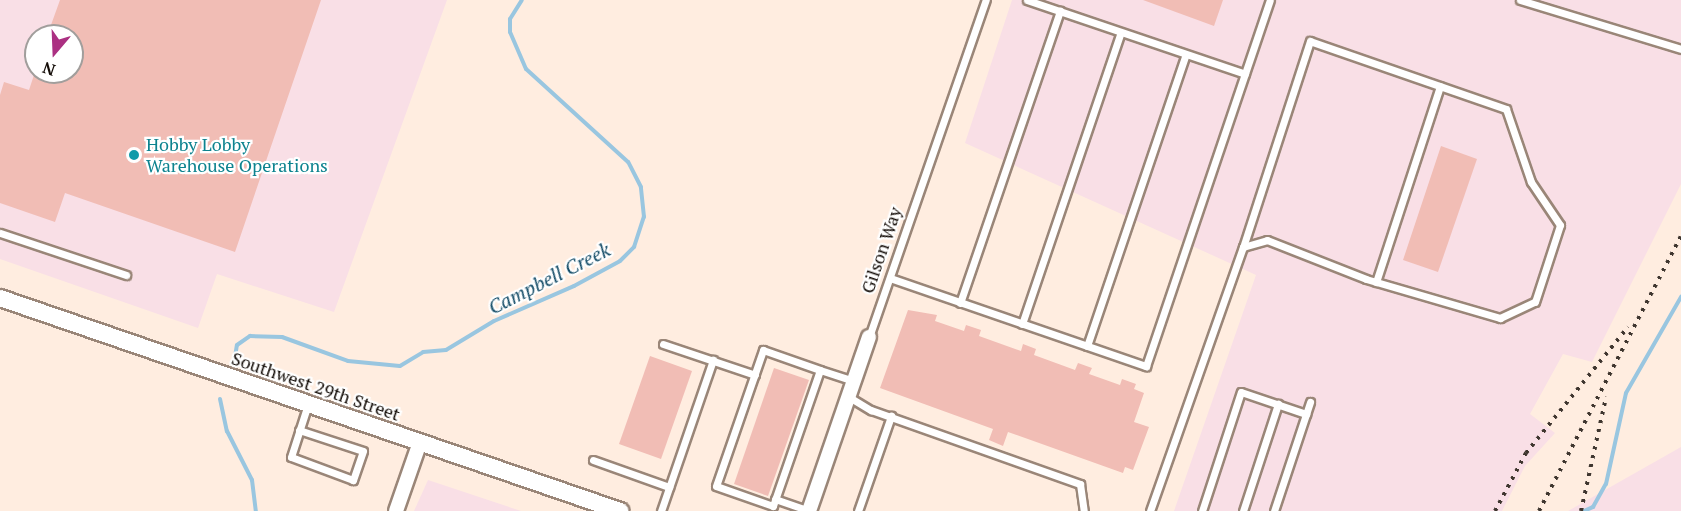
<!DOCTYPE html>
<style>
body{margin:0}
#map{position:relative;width:1681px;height:511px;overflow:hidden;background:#ffede0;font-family:"PT Serif",serif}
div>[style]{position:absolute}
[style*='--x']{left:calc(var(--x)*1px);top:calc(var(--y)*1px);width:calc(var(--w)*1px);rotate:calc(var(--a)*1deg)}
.industrial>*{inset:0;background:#f9dfe6}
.stream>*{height:4px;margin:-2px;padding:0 2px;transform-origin:2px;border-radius:2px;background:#99c6e0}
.building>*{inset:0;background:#f1bdb5}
.roads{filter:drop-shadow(2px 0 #9a8678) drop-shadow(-2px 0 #9a8678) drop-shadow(0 2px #9a8678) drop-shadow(0 -2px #9a8678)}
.service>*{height:7px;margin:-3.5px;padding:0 3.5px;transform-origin:3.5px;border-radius:3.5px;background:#fff}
.minor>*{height:14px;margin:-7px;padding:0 7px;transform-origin:7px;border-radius:7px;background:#fff}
.tertiary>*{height:16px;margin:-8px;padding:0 8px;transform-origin:8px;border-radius:8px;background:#fff}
.rail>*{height:4px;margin-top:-2px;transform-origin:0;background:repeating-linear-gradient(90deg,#3f362f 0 3px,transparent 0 9px)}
.dots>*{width:16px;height:16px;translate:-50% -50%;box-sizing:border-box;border:3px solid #fff;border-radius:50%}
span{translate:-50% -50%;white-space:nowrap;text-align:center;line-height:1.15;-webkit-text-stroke:4.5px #fff;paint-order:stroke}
.culture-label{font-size:18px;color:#0d838f}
.left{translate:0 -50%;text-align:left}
.street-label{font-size:18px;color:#140d08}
.water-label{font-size:20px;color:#154d68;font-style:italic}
.north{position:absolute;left:24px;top:24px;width:60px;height:60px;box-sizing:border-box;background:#fff;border:2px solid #a19e9c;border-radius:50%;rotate:199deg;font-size:16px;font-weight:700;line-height:24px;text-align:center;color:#140d08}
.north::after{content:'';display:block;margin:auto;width:21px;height:27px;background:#ab3082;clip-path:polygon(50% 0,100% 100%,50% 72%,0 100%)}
</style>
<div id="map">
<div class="industrial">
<i style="clip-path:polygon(evenodd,0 0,447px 0,334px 312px,217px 274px,198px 328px,0 259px,0 0,36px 36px,72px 36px,72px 72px,36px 72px,36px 36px)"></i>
<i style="clip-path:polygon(1012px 0,1681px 0,1681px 184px,1592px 362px,1563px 354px,1530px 414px,1555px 433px,1525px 466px,1502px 511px,1174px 511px,1256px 275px,965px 143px)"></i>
<i style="clip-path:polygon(1681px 447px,1681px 511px,1568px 511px)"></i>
<i style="clip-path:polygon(428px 480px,521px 511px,414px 511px)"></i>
</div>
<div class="stream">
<i style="--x:235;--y:357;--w:12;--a:-81"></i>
<i style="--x:237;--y:345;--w:16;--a:-35"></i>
<i style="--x:250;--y:336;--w:32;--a:2"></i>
<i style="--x:282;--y:337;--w:70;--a:20"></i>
<i style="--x:348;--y:361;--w:52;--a:5.5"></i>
<i style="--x:400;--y:366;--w:27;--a:-31"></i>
<i style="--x:423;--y:352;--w:23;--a:-5"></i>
<i style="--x:446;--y:350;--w:56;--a:-31.1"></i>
<i style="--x:494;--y:321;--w:87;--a:-23.6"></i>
<i style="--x:574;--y:286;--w:52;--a:-28.5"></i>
<i style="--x:620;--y:261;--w:20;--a:-45"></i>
<i style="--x:634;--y:247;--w:32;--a:-72"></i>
<i style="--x:644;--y:217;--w:30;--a:-96"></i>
<i style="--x:641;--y:187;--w:28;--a:-117"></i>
<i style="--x:628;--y:162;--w:138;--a:-137.6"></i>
<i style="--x:526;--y:69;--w:40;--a:-113.4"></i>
<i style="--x:510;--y:32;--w:13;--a:-90"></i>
<i style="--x:510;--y:19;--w:22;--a:-58"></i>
<i style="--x:220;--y:399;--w:33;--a:78"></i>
<i style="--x:227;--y:431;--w:55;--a:63"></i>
<i style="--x:252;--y:480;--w:31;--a:83"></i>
<i style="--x:1584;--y:511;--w:10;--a:-24"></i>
<i style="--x:1593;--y:507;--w:26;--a:-61"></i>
<i style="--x:1606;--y:484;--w:93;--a:-77.6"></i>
<i style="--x:1626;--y:393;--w:111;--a:-60.2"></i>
</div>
<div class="building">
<i style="clip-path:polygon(60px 0,321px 0,235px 252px,65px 193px,55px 222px,0 203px,0 95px,4px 82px,29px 90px,35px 72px,72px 72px,72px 36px,47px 36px)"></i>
<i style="clip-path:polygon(1143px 0,1223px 0,1214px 26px)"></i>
<i style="clip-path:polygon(1441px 146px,1477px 159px,1438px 272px,1403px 260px)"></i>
<i style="clip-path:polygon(908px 310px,937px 315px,935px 321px,964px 331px,966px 325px,981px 330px,979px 336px,1021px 351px,1023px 344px,1036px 349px,1034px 355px,1075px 370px,1078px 363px,1092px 368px,1089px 374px,1120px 385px,1122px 379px,1136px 384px,1134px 389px,1144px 393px,1134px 422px,1149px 427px,1133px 470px,1125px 467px,1123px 473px,1008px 432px,1003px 446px,989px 440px,993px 429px,880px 388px)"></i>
<i style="clip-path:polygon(650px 356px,692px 371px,661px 459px,619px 444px)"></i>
<i style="clip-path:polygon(774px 368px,809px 380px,768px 496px,734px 484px)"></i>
</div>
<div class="roads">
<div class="service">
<i style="--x:1027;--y:0;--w:230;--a:18.7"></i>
<i style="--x:1520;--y:0;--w:168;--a:16.9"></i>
<i style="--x:0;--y:233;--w:133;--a:18.4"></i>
<i style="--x:890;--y:278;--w:271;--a:19"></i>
<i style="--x:1146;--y:366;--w:386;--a:-71.3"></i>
<i style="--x:1376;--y:282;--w:206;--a:-71.9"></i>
<i style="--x:960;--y:303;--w:309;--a:-71.1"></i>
<i style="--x:1022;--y:324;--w:308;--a:-71.3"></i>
<i style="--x:869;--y:337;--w:357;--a:-70.9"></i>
<i style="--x:663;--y:344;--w:97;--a:18.6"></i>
<i style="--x:1087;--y:346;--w:308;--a:-71.3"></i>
<i style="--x:763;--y:350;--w:60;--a:19.3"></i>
<i style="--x:820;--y:370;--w:144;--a:109.1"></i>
<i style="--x:773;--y:506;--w:60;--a:-160.7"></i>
<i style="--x:716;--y:486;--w:144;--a:-70.9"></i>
<i style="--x:820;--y:370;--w:36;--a:18"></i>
<i style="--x:849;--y:397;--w:26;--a:31"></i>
<i style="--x:871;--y:410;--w:222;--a:19.5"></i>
<i style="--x:1080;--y:484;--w:27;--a:82"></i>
<i style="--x:299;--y:430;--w:67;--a:18.2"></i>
<i style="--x:363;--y:451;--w:31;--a:109"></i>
<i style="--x:353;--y:480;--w:66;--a:-159.6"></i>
<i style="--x:291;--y:457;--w:56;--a:-72.2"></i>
<i style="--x:593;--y:460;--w:81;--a:19.6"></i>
<i style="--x:775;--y:499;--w:36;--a:19"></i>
<i style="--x:661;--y:511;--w:160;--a:-71"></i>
<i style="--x:858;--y:511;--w:101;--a:-70.8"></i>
<i style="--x:1150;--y:511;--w:280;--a:-70.6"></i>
<i style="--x:1243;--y:247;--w:25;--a:-16"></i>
<i style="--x:1267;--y:240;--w:106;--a:21.5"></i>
<i style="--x:1366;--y:279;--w:140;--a:16.2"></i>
<i style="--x:1500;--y:318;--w:38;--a:-25"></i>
<i style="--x:1535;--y:302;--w:81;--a:-72"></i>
<i style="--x:1560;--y:225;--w:52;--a:-124"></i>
<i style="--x:1531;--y:182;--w:77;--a:-108.9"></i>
<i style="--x:1506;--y:109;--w:207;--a:-160.9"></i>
<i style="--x:1310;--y:41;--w:217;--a:108"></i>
<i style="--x:1202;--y:511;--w:125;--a:-71.9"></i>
<i style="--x:1241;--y:392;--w:69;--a:18.7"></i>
<i style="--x:1243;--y:511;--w:113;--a:-71.9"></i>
<i style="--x:1274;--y:511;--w:115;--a:-71.7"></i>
</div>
<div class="minor">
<i style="--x:396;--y:511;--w:73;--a:-70.8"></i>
<i style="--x:809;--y:511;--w:184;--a:-71"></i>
</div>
<div class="tertiary">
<i style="--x:0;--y:298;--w:656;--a:18.96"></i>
</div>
</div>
<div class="rail">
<i style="--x:1495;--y:511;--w:66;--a:-61.9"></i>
<i style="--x:1526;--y:453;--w:162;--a:-51"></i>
<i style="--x:1539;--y:511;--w:309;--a:-62.7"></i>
<i style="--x:1581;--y:511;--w:117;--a:-77.6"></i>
</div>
<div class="dots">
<i style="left:134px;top:155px;background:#0f9aa8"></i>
</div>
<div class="culture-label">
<span class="left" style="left:146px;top:155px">Hobby Lobby<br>Warehouse Operations</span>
</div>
<div class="street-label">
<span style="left:881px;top:250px;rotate:-71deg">Gilson Way</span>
<span style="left:316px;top:386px;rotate:19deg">Southwest 29th Street</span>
</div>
<div class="water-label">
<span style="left:549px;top:278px;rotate:-27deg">Campbell Creek</span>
</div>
<div class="north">N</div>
</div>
